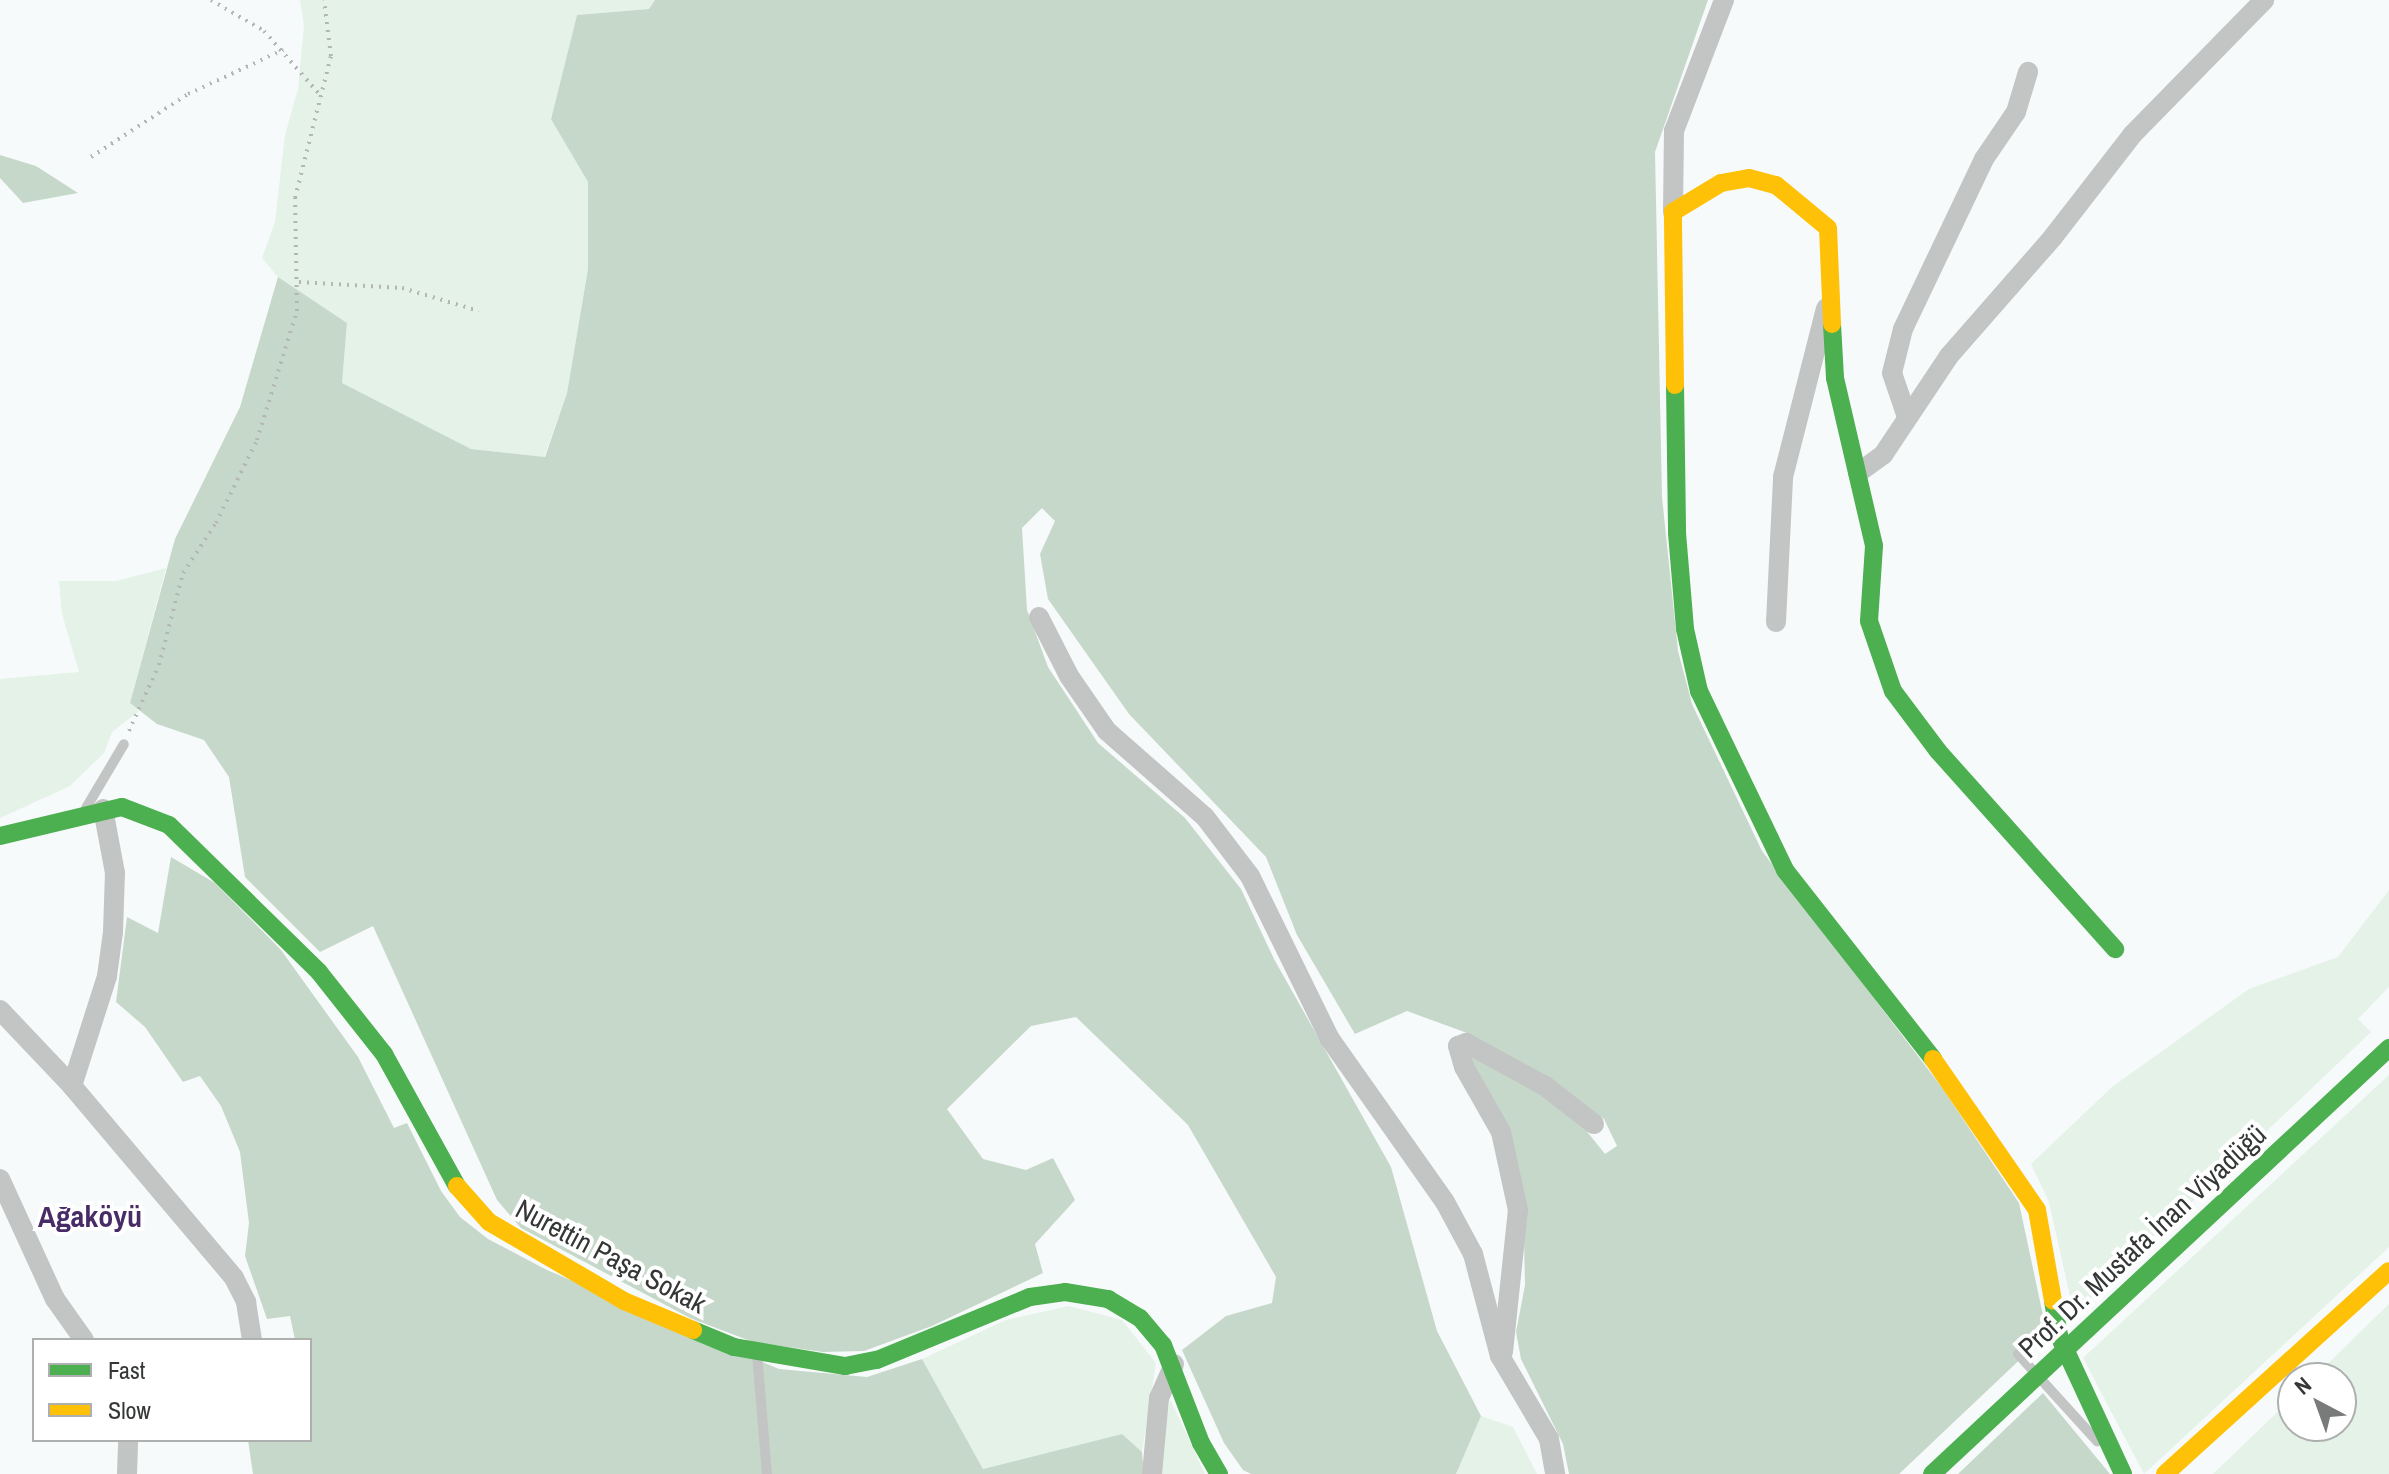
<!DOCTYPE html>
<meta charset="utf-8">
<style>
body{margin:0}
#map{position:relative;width:2389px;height:1474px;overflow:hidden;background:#f7fafa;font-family:"Archivo Narrow",sans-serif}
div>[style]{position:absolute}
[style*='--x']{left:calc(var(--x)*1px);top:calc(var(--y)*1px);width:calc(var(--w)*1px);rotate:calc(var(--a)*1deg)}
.green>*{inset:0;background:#e4f2e7}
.forest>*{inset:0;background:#c6d8c9}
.path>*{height:4px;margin-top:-2px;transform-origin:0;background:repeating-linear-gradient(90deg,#b4b5b5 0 2px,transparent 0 8px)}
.lane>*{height:10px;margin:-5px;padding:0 5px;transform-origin:5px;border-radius:5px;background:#c3c4c4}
.street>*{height:20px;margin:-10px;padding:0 10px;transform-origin:10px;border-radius:10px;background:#c3c4c4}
.fast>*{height:18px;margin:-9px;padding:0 9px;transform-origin:9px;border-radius:9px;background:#4caf50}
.slow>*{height:18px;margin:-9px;padding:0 9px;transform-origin:9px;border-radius:9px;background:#ffc107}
.fast-bridge>*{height:18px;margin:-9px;padding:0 9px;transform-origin:9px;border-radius:9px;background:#4caf50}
span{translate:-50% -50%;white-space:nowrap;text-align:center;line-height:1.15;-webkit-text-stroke:8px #fff;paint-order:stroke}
.street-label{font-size:28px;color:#353737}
.neighbourhood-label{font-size:30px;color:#482c66;font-weight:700}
.legend{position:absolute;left:32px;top:1338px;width:280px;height:104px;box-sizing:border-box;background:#fff;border:2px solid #aeafaf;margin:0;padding:10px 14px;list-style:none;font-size:24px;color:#353737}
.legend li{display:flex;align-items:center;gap:16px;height:40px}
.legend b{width:40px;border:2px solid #aeafaf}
.north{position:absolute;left:2277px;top:1362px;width:80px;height:80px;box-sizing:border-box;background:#fff;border:2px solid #aeafaf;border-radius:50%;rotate:319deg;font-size:22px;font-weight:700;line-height:32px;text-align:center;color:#353737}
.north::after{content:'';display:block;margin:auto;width:28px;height:36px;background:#797b7b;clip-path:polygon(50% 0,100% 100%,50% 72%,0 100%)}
</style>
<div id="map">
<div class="green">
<i style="clip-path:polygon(300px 0,655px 0,649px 9px,577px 15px,551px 118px,588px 182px,588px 269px,567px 393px,544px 457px,471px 449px,342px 383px,347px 323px,278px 277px,262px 258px,275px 222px,285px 135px,298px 89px,304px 26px)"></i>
<i style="clip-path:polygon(166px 568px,130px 703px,139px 711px,112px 732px,104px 753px,70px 786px,0 818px,0 679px,79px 672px,62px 614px,59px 581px,116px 581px)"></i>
<i style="clip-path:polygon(2389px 890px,2389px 987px,2358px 1019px,2371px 1032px,2074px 1314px,2049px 1202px,2031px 1164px,2112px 1087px,2249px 989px,2338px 957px)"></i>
<i style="clip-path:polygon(2389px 1075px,2389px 1247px,2144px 1474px,2083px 1358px)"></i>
<i style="clip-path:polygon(2389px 1304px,2389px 1474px,2213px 1474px,2293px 1397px,2293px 1426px,2341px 1426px,2341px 1378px,2313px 1378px)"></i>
<i style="clip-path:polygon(1069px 1306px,1122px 1320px,1156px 1363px,1142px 1452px,1122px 1434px,983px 1469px,922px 1359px,1006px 1320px)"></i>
<i style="clip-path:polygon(1170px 1399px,1205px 1474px,1159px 1474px)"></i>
<i style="clip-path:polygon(1481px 1416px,1513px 1427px,1537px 1474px,1456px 1474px)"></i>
</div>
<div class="forest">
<i style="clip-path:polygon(655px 0,1708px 0,1655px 152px,1662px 497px,1678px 651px,1692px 704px,1762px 851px,1943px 1089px,2019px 1203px,2047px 1334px,1899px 1474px,1569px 1474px,1563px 1444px,1521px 1359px,1516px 1332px,1525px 1285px,1523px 1193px,1469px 1056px,1533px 1086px,1581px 1124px,1605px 1154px,1617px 1146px,1604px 1119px,1467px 1033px,1407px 1011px,1355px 1034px,1297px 935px,1266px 857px,1129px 714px,1048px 599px,1040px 554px,1055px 521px,1042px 508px,1022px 528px,1027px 610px,1048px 667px,1098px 743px,1185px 818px,1241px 889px,1274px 959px,1391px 1167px,1437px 1331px,1481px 1416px,1456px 1474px,1251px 1474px,1243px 1470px,1224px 1443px,1182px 1350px,1226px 1316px,1272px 1303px,1276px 1277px,1188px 1125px,1076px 1017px,1031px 1026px,947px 1109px,983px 1159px,1026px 1170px,1053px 1158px,1075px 1200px,1035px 1244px,1043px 1273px,932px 1326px,864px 1351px,823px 1352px,753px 1342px,690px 1318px,521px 1228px,497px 1200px,373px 926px,320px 952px,245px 877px,229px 777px,204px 740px,157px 724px,130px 703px,175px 539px,240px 407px,278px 277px,347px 323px,342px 383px,471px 449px,545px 457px,567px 393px,588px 269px,588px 182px,551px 119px,577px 15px,649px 9px)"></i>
<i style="clip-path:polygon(0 155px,36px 166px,78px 193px,23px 203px,0 178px)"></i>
<i style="clip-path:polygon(171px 857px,215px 883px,281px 950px,358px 1057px,394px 1128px,407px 1123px,441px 1191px,460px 1217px,488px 1239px,547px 1270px,779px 1369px,867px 1377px,922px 1359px,983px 1469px,1122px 1434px,1142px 1452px,1144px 1474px,253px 1474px,248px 1440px,310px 1440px,310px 1340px,295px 1340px,290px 1316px,267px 1319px,245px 1256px,249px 1223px,240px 1152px,221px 1106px,200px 1076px,183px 1082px,145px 1027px,116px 1002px,127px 917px,158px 933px)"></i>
<i style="clip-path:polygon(2043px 1393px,2110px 1474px,1958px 1474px)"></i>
</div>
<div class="path">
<i style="--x:211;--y:0;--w:61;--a:30.3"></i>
<i style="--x:264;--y:31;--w:88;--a:48.7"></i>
<i style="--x:91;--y:157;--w:116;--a:-33"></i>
<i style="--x:188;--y:94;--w:105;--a:-24.9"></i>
<i style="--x:299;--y:282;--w:103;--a:3.3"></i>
<i style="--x:402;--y:288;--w:80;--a:16.6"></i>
<i style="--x:129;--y:731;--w:72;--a:-65.6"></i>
<i style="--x:159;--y:665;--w:95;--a:-75.4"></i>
<i style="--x:183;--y:573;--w:60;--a:-56.6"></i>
<i style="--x:216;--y:523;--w:93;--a:-63.7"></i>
<i style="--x:257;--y:440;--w:135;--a:-72.8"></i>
<i style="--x:297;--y:311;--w:113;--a:-91"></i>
<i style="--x:295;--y:198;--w:146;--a:-75.8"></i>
<i style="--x:331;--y:56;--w:56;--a:-97.1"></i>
</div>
<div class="lane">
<i style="--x:86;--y:808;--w:74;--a:-59.3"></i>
<i style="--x:757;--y:1353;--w:121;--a:85.3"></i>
<i style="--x:2018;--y:1354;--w:118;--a:47.8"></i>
</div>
<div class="street">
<i style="--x:1673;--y:212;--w:81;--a:-89.3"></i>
<i style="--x:1674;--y:131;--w:140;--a:-69.1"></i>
<i style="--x:1907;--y:417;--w:46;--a:-108.8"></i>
<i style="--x:1892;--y:373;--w:45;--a:-76"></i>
<i style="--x:1903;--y:329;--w:188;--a:-64.5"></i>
<i style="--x:1984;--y:159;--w:57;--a:-55.8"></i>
<i style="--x:2016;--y:112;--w:42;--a:-73.3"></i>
<i style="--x:1858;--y:473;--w:31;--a:-36"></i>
<i style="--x:1883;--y:455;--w:119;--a:-56.3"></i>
<i style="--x:1949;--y:356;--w:158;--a:-48.8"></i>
<i style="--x:2053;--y:237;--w:129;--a:-52.2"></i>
<i style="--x:2132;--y:135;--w:189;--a:-45.6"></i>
<i style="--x:1039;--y:617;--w:66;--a:63"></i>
<i style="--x:1069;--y:676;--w:67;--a:55.4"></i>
<i style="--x:1107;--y:731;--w:130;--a:41.3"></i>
<i style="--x:1205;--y:817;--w:74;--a:52.7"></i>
<i style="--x:1250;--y:876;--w:182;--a:63.9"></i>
<i style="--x:1330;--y:1039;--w:199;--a:54.8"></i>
<i style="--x:1445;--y:1202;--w:59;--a:61.7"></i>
<i style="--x:1473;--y:1254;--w:106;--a:75.2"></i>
<i style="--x:1500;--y:1356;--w:96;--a:59.4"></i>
<i style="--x:1549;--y:1439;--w:36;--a:80"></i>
<i style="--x:1776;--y:622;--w:145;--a:-87.2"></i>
<i style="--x:1783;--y:477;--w:174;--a:-75.7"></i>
<i style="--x:0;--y:1010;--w:105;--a:46.5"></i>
<i style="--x:72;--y:1086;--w:251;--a:49.8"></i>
<i style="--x:234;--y:1278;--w:27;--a:63"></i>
<i style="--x:246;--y:1302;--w:38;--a:81"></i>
<i style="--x:72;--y:1086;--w:115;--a:-72.3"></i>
<i style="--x:107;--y:976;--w:44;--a:-82.2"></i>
<i style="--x:113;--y:932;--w:59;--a:-88.1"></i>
<i style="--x:115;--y:873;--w:65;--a:-100.6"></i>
<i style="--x:0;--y:1179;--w:132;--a:65.4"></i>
<i style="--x:55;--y:1299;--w:50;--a:54.7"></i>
<i style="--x:1503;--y:1352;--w:143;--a:-84"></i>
<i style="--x:1518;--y:1210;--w:80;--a:-102.3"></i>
<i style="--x:1501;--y:1132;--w:75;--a:-119.6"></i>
<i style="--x:1464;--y:1067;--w:22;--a:-106"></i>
<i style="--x:1458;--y:1046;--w:9;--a:-21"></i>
<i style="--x:1466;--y:1043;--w:90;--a:28.6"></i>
<i style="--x:1545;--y:1086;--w:62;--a:37.8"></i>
<i style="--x:127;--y:1474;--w:34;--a:-88"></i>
<i style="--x:1152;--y:1474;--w:76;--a:-84.7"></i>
<i style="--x:1159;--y:1398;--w:37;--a:-66"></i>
</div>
<div class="fast">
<i style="--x:1832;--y:324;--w:54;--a:86.8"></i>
<i style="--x:1835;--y:378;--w:172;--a:76.9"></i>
<i style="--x:1874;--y:546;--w:75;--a:93.8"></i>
<i style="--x:1869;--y:621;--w:74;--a:71.1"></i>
<i style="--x:1893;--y:691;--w:75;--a:53.1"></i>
<i style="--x:1938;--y:751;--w:266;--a:48.2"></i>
<i style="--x:1675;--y:385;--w:148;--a:89.2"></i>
<i style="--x:1677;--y:533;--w:96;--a:85.2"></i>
<i style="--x:1685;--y:629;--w:64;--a:77.3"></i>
<i style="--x:1699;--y:691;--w:199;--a:64.3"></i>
<i style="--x:1785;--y:870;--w:240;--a:51.9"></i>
<i style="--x:0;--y:836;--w:125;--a:-13.4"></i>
<i style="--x:122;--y:807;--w:50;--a:21"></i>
<i style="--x:169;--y:825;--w:210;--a:44.4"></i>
<i style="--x:319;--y:972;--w:105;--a:51.6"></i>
<i style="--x:384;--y:1054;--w:151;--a:61.1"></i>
<i style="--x:2053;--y:1301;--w:36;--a:80"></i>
<i style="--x:2059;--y:1336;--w:152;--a:65.1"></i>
<i style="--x:693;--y:1330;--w:44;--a:22.5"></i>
<i style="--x:734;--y:1347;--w:113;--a:9.7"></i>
<i style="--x:845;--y:1366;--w:33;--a:-11"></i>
<i style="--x:877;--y:1360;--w:165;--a:-22.4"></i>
<i style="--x:1030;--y:1297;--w:35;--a:-8"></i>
<i style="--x:1065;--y:1292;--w:44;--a:9.2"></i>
<i style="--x:1108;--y:1299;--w:37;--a:31"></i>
<i style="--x:1140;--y:1318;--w:35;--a:50"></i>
<i style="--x:1163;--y:1345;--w:105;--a:68.8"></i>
<i style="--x:1201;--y:1443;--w:36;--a:60"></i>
</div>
<div class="slow">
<i style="--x:1675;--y:385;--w:173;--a:-90.7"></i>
<i style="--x:1673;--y:212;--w:56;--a:-31.1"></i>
<i style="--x:1721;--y:183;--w:28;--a:-10"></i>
<i style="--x:1749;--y:178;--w:28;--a:15"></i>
<i style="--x:1776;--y:185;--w:67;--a:39.6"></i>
<i style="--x:1828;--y:228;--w:96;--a:87.6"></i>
<i style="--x:1933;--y:1059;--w:183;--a:55.4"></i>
<i style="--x:2037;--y:1210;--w:92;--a:80"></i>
<i style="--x:457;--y:1186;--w:48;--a:48.4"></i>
<i style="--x:489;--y:1222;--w:156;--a:30.3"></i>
<i style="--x:624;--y:1301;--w:75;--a:22.8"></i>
<i style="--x:2165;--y:1474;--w:302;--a:-42.2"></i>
</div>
<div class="fast-bridge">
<i style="--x:1932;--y:1474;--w:625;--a:-42.99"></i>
</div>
<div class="street-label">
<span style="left:2142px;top:1241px;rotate:-43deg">Prof. Dr. Mustafa İnan Viyadüğü</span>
<span style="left:611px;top:1256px;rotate:28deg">Nurettin Paşa Sokak</span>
</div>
<div class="neighbourhood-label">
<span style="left:90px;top:1216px">Ağaköyü</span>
</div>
<ul class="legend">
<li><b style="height:10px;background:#4caf50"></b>Fast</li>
<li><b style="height:10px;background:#ffc107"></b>Slow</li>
</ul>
<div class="north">N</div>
</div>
